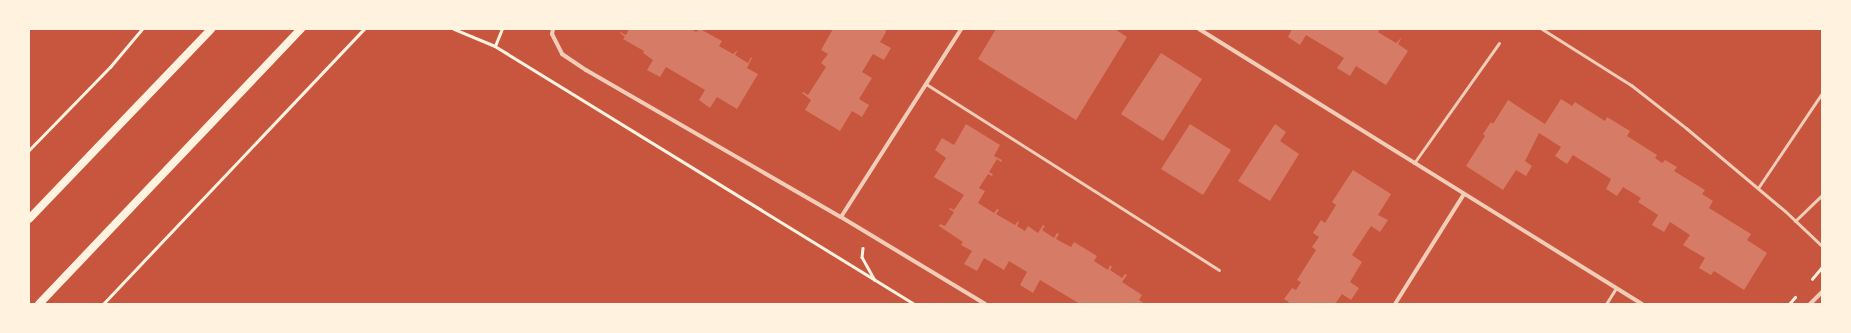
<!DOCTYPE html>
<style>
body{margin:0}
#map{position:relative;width:1851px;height:333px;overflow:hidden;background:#c8553d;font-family:Roboto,sans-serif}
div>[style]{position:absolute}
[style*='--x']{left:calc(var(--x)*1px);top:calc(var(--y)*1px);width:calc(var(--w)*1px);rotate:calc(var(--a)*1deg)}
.building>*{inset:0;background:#d67c66}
.path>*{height:2.5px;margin:-1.25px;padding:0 1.25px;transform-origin:1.25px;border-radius:1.25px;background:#fff3e0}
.service>*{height:3px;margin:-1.5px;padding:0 1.5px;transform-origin:1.5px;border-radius:1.5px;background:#f1ccb7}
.minor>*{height:4px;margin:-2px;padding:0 2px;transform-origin:2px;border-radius:2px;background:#f1ccb7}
.secondary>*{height:8px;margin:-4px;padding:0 4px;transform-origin:4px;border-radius:4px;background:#fff3e0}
span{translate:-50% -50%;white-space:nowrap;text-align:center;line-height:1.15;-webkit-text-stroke:3px #fff3e0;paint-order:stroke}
.frame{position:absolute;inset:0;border:30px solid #fff3e0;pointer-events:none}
</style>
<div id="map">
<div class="building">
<i style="clip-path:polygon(629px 29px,691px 29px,696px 32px,700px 29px,722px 41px,719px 46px,733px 54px,738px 50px,735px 55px,748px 63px,751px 57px,752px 58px,747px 68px,758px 74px,737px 109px,717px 97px,710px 108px,699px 100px,705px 90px,666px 67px,660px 77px,647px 70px,653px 60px,643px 53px,644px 51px,623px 39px,625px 37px,620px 33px,620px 32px,626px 35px)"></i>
<i style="clip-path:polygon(833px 29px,885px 29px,886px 32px,880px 42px,891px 48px,884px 60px,873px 54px,862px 72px,872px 78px,859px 99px,869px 105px,862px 117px,852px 111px,840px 131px,805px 110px,811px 100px,802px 93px,803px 92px,808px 95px,826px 67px,821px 63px,828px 54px,821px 50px)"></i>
<i style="clip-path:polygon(996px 29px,1115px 29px,1127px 37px,1076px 120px,978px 59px)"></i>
<i style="clip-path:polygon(1292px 29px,1380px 29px,1378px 32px,1396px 43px,1402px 37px,1398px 44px,1408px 51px,1386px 85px,1356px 66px,1350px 76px,1337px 68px,1344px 58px,1306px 35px,1300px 45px,1288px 37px)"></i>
<i style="clip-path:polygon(1161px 53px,1202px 79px,1163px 141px,1121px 114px)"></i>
<i style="clip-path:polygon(1561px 99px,1572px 106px,1575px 102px,1605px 121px,1607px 117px,1630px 131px,1627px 136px,1657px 155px,1655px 158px,1662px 163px,1665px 160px,1677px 167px,1674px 171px,1705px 190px,1702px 194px,1713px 201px,1709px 208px,1751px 234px,1747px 240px,1767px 253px,1744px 290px,1714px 271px,1711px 275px,1699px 268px,1705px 258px,1683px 245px,1690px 235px,1670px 222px,1664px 232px,1652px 225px,1658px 215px,1638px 202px,1641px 198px,1623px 187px,1617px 196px,1606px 189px,1611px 179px,1573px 155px,1567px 164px,1555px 156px,1561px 147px,1539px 133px,1525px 161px,1532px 166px,1526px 176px,1516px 170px,1503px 190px,1466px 166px,1485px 136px,1483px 134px,1491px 122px,1493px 124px,1508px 100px,1545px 124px)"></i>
<i style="clip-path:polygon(966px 124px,1000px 145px,994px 156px,1002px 160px,1001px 162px,997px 159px,989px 172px,993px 174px,992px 176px,988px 174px,979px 188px,985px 191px,978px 203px,994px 213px,997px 209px,999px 210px,996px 214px,1015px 225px,1018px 221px,1019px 222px,1017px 226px,1025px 231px,1028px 226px,1038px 233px,1043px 225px,1045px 226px,1042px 230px,1054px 238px,1057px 233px,1059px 234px,1056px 239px,1071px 247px,1074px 242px,1097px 256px,1094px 261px,1108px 270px,1110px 265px,1112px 267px,1110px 270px,1122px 278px,1125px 274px,1127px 275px,1122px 282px,1142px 295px,1139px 300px,1145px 304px,1080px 304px,1040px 280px,1033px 293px,1020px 285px,1027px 272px,1009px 261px,1004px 270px,984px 258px,977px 271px,964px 264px,972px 251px,961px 245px,963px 242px,939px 226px,940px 224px,945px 226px,954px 212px,949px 209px,950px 208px,954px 210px,964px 195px,934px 177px,946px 158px,935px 150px,942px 138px,954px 145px)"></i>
<i style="clip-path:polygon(1190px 124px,1231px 150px,1203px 195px,1161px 169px)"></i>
<i style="clip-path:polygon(1275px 124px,1286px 132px,1280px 141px,1299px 154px,1270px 201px,1238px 181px)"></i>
<i style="clip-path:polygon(1353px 170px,1391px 194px,1378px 215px,1388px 220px,1380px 232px,1371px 226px,1352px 255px,1362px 262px,1350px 282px,1359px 288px,1351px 300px,1342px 294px,1335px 304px,1287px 304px,1289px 302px,1284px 299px,1292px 288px,1296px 290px,1301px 282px,1297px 280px,1316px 250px,1312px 247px,1319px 237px,1313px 233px,1321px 220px,1325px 223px,1336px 205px,1332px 202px)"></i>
</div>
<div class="path">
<i style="--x:454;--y:29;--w:44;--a:22.5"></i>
<i style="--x:495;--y:46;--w:492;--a:31.6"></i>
<i style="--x:495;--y:46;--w:18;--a:-68"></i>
<i style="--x:29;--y:150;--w:116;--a:-45.7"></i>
<i style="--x:110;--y:67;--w:50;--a:-49.9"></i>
<i style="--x:863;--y:248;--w:9;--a:96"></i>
<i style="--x:862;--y:257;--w:26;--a:61"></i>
<i style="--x:1812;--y:279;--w:16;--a:-50"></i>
<i style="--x:103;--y:304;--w:379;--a:-46.5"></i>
<i style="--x:1789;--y:304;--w:9;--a:-49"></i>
</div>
<div class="service">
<i style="--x:1542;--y:29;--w:105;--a:32.2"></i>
<i style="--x:1631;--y:85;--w:70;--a:38"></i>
<i style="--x:1686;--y:128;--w:129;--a:40"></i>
<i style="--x:1785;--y:211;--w:51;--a:43.4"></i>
<i style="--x:926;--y:84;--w:347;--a:32.4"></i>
<i style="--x:1414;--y:163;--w:147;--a:-54.7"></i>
<i style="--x:1758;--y:188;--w:115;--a:-56"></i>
<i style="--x:1795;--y:221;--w:37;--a:-44"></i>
<i style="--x:1606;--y:304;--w:19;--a:-58"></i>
</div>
<div class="minor">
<i style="--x:553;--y:29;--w:5;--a:101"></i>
<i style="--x:552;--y:34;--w:22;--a:63"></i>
<i style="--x:562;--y:54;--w:29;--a:34"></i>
<i style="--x:586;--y:70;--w:294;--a:30"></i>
<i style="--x:841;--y:217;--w:168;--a:31.1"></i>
<i style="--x:1199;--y:29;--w:521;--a:31.83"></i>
<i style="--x:841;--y:217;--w:223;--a:-57.4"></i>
<i style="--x:1395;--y:304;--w:130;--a:-57.9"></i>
<i style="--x:1810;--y:304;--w:17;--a:-45"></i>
</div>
<div class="secondary">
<i style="--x:29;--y:219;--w:263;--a:-46.2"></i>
<i style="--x:39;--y:304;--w:380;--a:-46.4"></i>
</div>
<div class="frame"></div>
</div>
